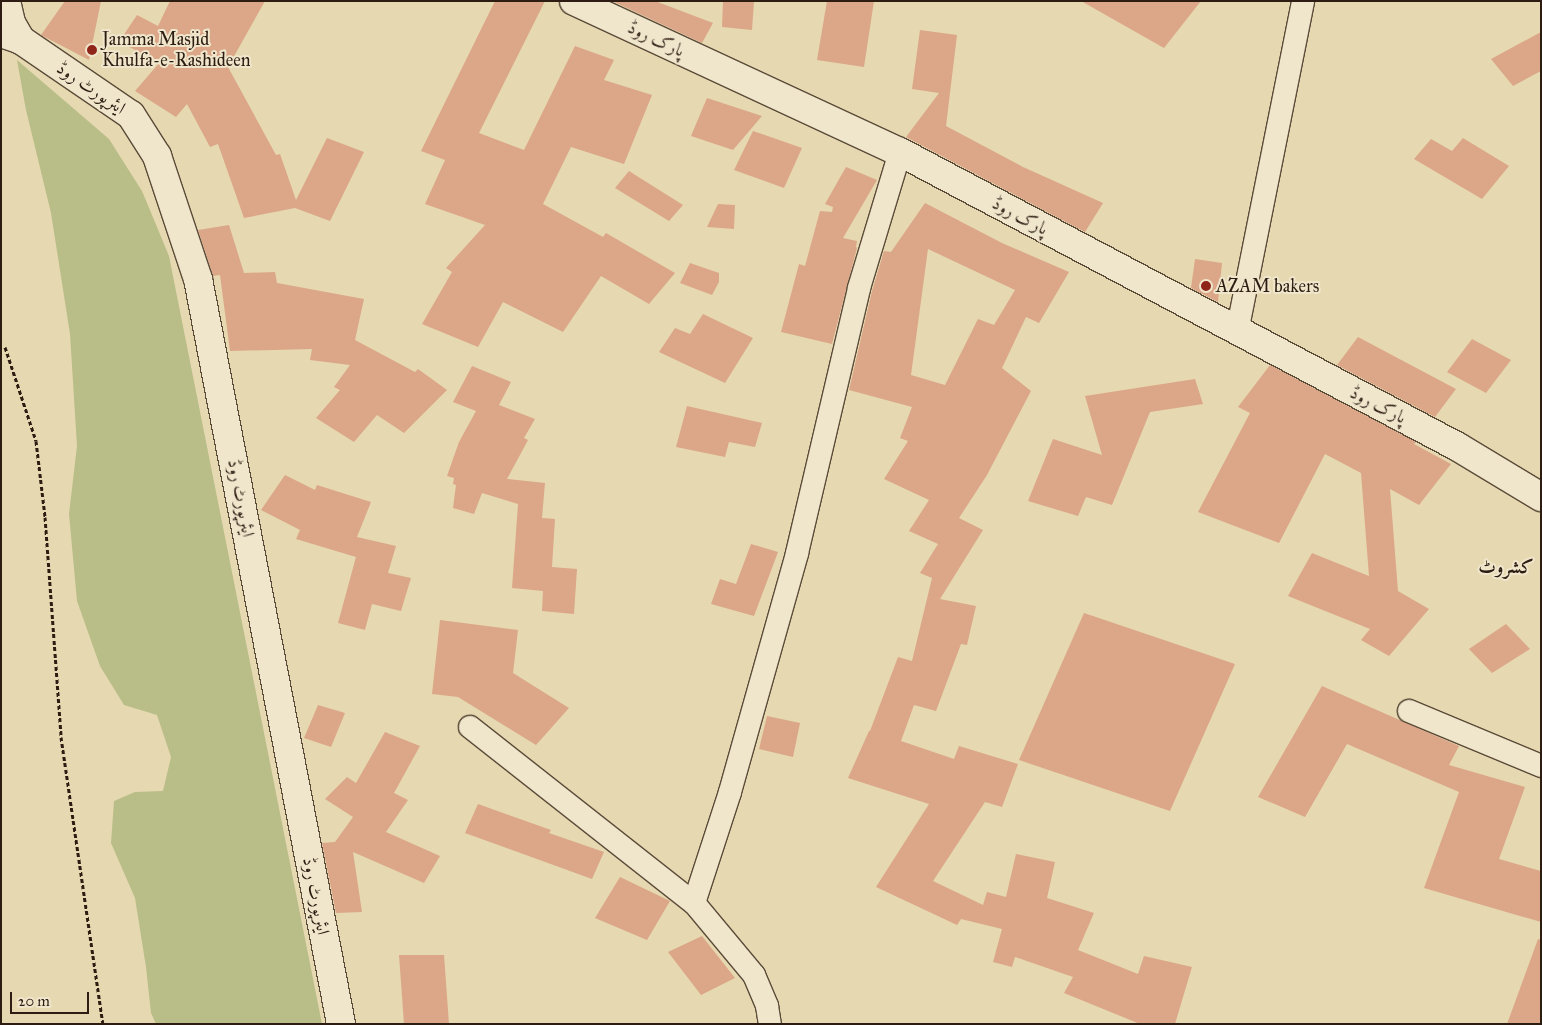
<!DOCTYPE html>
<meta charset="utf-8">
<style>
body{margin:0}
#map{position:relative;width:1542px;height:1025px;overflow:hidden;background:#e6d8b0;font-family:"IM FELL Great Primer",Amiri,serif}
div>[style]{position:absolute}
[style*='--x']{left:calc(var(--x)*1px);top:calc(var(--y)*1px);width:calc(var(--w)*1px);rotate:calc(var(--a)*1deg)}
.green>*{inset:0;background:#b9bd88}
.building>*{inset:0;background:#dba788}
.path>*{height:3px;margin-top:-1.5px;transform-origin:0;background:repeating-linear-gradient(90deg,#2d1c11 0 4px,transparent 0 6.5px)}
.roads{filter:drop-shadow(1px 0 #5b4b39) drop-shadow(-1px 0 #5b4b39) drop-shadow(0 1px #5b4b39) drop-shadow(0 -1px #5b4b39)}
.street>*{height:22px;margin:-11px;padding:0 11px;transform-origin:11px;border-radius:11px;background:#efe6cc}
.secondary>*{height:28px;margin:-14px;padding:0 14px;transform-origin:14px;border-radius:14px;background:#efe6cc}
.dots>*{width:14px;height:14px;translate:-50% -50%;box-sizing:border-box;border:2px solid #efe6cc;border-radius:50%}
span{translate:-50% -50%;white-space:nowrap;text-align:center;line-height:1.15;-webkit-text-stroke:4px #efe6cc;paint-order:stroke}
.street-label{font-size:18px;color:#2d1c11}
.poi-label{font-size:18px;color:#2d1c11}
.left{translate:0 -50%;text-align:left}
.neighbourhood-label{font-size:19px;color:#2d1c11;font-weight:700}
.frame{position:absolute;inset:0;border:2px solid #2d1c11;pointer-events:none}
.scale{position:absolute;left:10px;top:992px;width:79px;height:22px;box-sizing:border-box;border:2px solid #2d1c11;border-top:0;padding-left:6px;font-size:15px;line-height:18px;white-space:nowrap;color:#2d1c11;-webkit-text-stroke:4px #efe6cc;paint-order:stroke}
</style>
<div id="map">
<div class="green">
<i style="clip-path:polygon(17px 60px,109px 139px,142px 191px,169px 256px,322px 1024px,156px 1024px,151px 1013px,146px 967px,135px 898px,111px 843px,114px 801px,135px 792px,163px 791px,171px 757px,157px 715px,124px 705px,100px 666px,77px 601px,69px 514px,77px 446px,70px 334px,51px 213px,26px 110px)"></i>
</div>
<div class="building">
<i style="clip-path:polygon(65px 1px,101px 1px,89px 60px,41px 35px)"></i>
<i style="clip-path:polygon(170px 1px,265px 1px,228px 67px,276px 155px,280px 154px,296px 200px,327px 138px,364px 152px,330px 221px,295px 208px,244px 218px,218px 144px,210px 147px,187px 104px,176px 117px,135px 91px,160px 62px,119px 42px,137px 15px,158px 26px)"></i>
<i style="clip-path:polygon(495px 1px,545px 1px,479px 133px,524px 150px,575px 46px,614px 60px,604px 80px,652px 95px,624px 164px,571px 147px,543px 204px,603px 237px,606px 233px,675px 273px,649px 304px,601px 276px,563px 332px,503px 302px,478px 347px,422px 324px,452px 272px,446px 268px,485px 225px,425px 204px,445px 160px,421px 151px)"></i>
<i style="clip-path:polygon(612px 1px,655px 1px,713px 23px,702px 43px)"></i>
<i style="clip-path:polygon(723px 1px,754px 1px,752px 30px,722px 27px)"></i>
<i style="clip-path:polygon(827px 1px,874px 1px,864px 67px,817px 60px)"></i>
<i style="clip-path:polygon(1081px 1px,1201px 1px,1164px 48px)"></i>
<i style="clip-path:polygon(920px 30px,957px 35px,946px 126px,1023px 167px,1103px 203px,1085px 232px,906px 137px,939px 93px,912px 89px)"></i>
<i style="clip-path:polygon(1541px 32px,1541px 71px,1513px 86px,1491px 59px)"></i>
<i style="clip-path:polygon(707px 98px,762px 116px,733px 150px,691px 136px)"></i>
<i style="clip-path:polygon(753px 131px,802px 148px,784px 188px,734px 170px)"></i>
<i style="clip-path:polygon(1463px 138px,1509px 166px,1482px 199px,1414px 159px,1431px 139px,1452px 151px)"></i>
<i style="clip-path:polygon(846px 167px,877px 180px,843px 238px,857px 241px,856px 247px,857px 248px,832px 344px,781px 332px,799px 264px,805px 266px,820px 211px,832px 212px,833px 207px,825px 204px)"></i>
<i style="clip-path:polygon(629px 171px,683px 205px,669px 221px,615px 188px)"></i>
<i style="clip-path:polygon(evenodd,925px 203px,1002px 243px,1069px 272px,1039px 323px,1026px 317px,1002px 368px,1031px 391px,987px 475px,959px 518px,983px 530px,940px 599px,976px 606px,967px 645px,961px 644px,936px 711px,914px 705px,901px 741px,954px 759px,959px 746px,1018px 764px,1002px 807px,985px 802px,933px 881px,983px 905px,987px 892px,1006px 897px,1016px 854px,1055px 862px,1047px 898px,1094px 913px,1078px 950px,1138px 974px,1144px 956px,1192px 967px,1175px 1024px,1140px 1024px,1064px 993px,1073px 977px,1015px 957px,1012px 967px,993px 962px,1002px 929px,961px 919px,957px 925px,876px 887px,929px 804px,848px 778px,869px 731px,870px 731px,898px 657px,912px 661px,932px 578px,920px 573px,938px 544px,909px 531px,929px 500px,884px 479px,908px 441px,900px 438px,912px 407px,849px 390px,872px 291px,884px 251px,891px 252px,925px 203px,928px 249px,1015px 290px,994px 325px,978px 319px,945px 385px,911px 375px,928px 249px)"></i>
<i style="clip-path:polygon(718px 204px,735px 205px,734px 229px,707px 227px)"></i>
<i style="clip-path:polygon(229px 225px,244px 273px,275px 272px,277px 283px,364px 299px,355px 340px,415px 372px,418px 369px,447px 390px,404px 433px,377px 415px,354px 442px,316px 418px,340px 390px,334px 387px,350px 365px,310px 360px,312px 349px,230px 351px,220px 275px,213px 276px,198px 230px)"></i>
<i style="clip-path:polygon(1195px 259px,1222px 263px,1218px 302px,1191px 288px)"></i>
<i style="clip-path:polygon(690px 263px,719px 273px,719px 282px,712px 295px,680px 283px)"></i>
<i style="clip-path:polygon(703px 314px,753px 338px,725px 383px,659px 352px,675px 328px,690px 334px)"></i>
<i style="clip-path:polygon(1358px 337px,1456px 389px,1435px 417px,1337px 365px)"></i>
<i style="clip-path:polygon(1472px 339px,1511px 360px,1486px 393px,1447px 372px)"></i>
<i style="clip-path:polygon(1270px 365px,1416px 442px,1414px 444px,1451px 464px,1419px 505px,1390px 489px,1398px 591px,1429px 609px,1389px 656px,1361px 640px,1370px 629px,1288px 596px,1312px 553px,1369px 576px,1361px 473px,1325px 454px,1279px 543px,1198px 512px,1250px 413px,1238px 407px)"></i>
<i style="clip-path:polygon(472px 366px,511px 382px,499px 405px,535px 419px,524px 438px,528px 440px,507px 479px,545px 483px,542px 518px,555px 519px,552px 567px,577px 569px,574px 614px,542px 611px,543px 591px,512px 588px,518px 504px,482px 493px,474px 514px,453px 508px,456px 485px,453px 484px,454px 478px,447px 476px,459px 442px,476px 411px,453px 402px)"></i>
<i style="clip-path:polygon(1195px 379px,1203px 404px,1150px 412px,1112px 505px,1086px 497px,1078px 516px,1028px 501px,1053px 439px,1102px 455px,1085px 396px)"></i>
<i style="clip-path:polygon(687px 406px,762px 423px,755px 447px,729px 442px,725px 457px,676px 447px)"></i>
<i style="clip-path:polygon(285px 475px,315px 490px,317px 485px,371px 502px,357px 537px,396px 546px,388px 573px,411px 578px,401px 611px,372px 604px,365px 630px,338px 623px,356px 557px,296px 539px,300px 530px,261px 510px)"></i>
<i style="clip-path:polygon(751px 544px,778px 552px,754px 616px,711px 604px,720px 579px,736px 584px)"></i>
<i style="clip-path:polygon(1084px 613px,1235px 664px,1170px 811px,1019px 760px)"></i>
<i style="clip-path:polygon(440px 620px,518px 630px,513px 673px,569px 708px,536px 745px,458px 697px,432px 694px)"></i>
<i style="clip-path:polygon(1506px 624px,1530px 649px,1492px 673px,1469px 649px)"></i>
<i style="clip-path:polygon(1322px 686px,1459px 746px,1449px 765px,1525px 787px,1499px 859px,1541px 871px,1541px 922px,1424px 888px,1459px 792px,1347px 744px,1305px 817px,1258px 797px)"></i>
<i style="clip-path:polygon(318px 705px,345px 713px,331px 747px,304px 738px)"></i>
<i style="clip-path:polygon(767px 716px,800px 723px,793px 757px,759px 749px)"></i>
<i style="clip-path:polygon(385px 732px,420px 746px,394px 793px,408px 800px,386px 832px,440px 856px,424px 883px,353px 852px,362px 912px,336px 913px,322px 843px,335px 842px,353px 817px,325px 799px,347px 777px,356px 783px)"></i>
<i style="clip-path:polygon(478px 804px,551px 830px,549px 833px,604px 852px,592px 879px,465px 833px)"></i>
<i style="clip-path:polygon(620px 877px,670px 901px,647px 940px,595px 918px)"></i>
<i style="clip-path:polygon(702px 936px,735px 978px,701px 995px,668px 952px)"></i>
<i style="clip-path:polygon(1538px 939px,1541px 940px,1541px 1024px,1507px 1024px)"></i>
<i style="clip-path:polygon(399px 955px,444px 955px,449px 1024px,404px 1024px)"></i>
</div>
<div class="path">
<i style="--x:5;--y:347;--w:99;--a:71.7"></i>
<i style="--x:36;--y:441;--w:77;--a:83.2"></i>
<i style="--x:45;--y:517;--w:221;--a:85.8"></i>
<i style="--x:61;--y:737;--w:290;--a:81.7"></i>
</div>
<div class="roads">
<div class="street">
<i style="--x:1237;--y:332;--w:338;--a:-78.7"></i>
<i style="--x:1409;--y:711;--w:143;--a:22.6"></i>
<i style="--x:470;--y:727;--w:285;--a:38.2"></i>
<i style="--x:694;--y:903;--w:94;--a:50.2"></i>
<i style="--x:754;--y:975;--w:34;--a:67"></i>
<i style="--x:767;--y:1006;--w:18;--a:81"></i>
<i style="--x:694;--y:903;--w:117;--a:-72"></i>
<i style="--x:730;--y:792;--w:248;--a:-74.3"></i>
<i style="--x:797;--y:553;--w:272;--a:-76.8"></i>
<i style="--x:859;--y:288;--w:142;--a:-73.2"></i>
</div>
<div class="secondary">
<i style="--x:6;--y:1;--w:23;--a:77"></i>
<i style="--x:11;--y:23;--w:20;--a:60"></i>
<i style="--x:574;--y:1;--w:359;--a:24.9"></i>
<i style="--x:900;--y:152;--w:631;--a:27.86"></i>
<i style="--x:1458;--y:447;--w:97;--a:31.1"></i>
<i style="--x:1;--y:33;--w:21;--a:19"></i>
<i style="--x:21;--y:40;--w:133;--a:34.3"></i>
<i style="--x:131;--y:115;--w:49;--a:57.6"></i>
<i style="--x:157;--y:156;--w:130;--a:71.6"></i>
<i style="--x:198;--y:279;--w:759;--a:79.13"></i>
</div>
</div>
<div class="dots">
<i style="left:92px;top:50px;background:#8f2418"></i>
<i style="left:1206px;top:286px;background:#8f2418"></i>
</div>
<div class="street-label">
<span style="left:656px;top:39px;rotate:25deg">پارک روڈ</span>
<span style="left:91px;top:88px;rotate:34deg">ایئرپورٹ روڈ</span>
<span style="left:1020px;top:216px;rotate:28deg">پارک روڈ</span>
<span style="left:1378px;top:405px;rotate:27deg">پارک روڈ</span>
<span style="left:241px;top:498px;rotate:79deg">ایئرپورٹ روڈ</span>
<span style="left:316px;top:896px;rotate:79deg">ایئرپورٹ روڈ</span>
</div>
<div class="poi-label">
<span class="left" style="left:102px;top:50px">Jamma Masjid<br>Khulfa-e-Rashideen</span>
<span class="left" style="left:1216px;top:286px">AZAM bakers</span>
</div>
<div class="neighbourhood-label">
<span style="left:1506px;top:567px">کشروٹ</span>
</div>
<div class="frame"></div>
<div class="scale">20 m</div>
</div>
